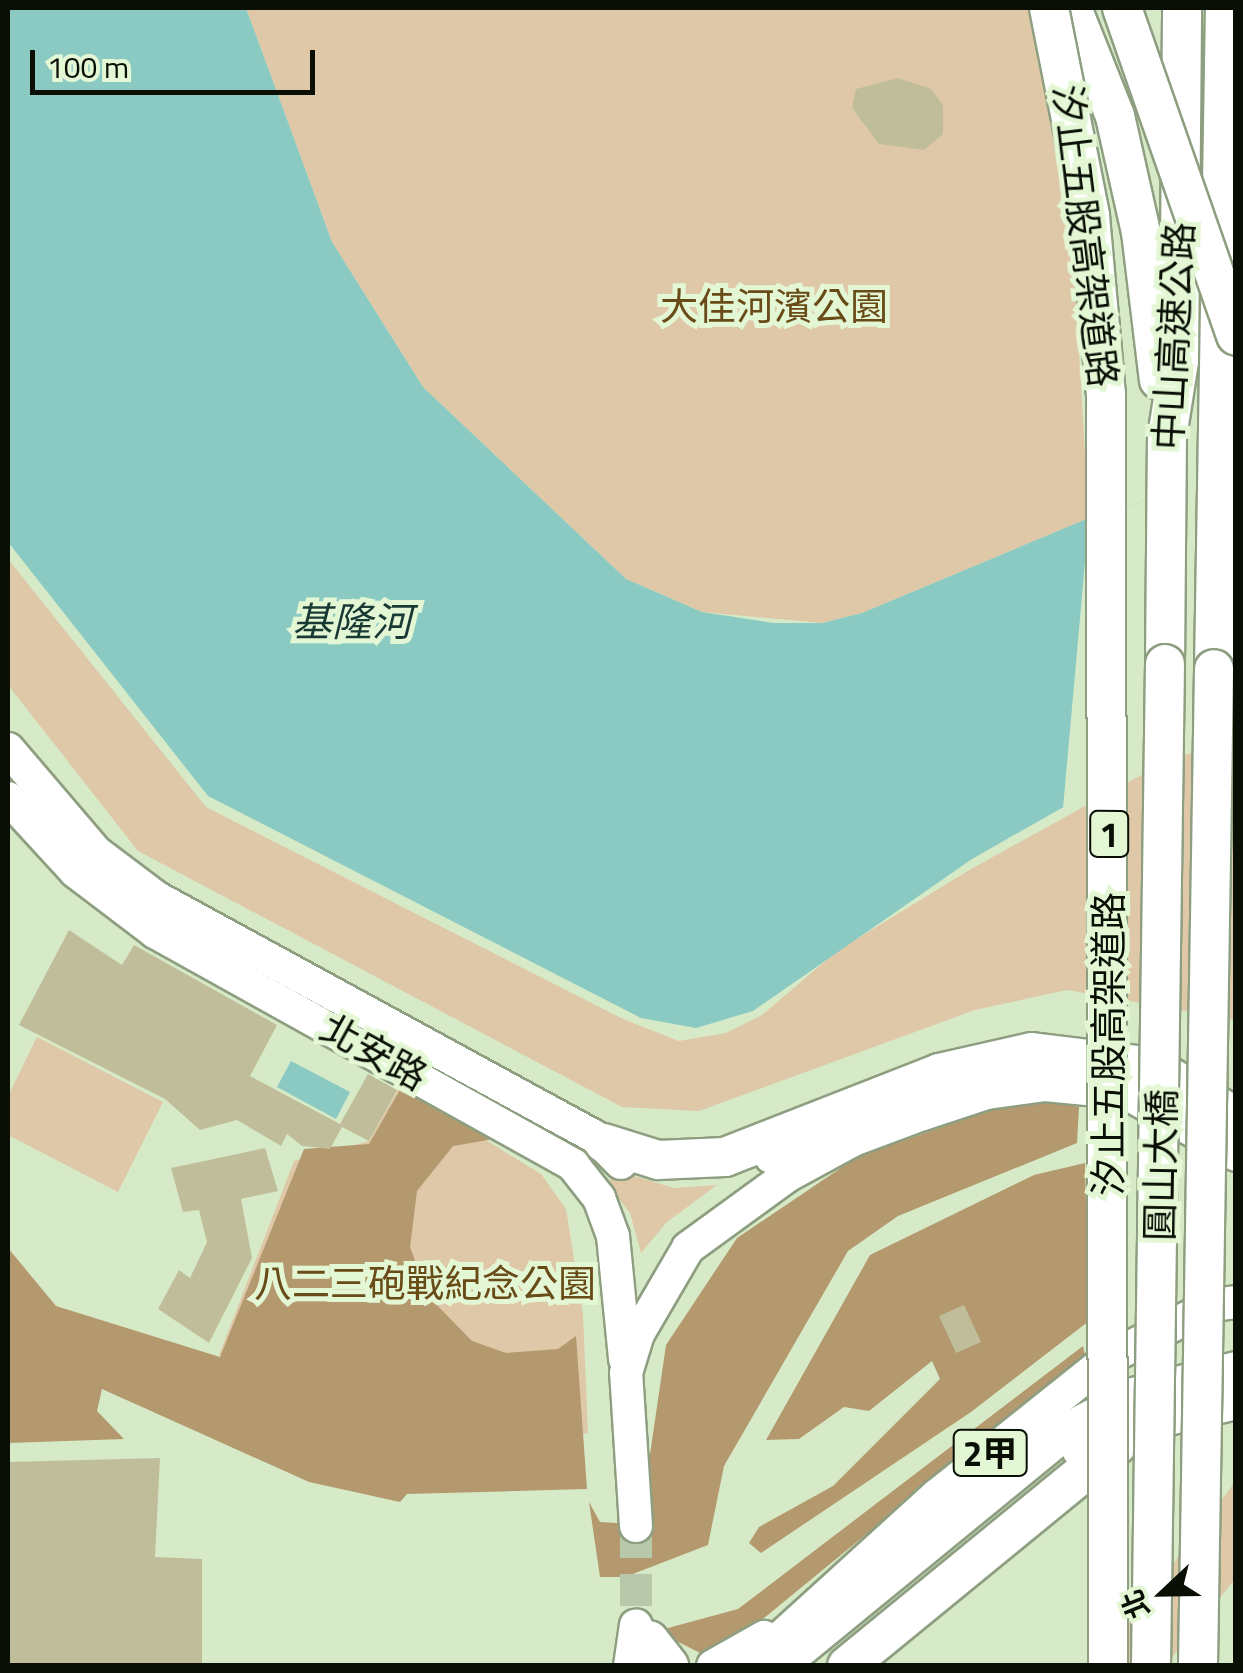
<!DOCTYPE html>
<meta charset="utf-8">
<style>
body{margin:0}
#map{position:relative;width:1243px;height:1673px;overflow:hidden;background:#d7eac8;font-family:"Titillium Web","Noto Sans TC",sans-serif}
div>[style]{position:absolute}
[style*='--x']{left:calc(var(--x)*1px);top:calc(var(--y)*1px);width:calc(var(--w)*1px);rotate:calc(var(--a)*1deg)}
.green>*{inset:0;background:#dec8a7}
.forest>*{inset:0;background:#b4996e}
.water>*{inset:0;background:#8acac2}
.pier>*{inset:0;background:#d7eac8}
.building>*{inset:0;background:#c0be9a}
.major-tunnel>*{height:32px;margin-top:-16px;transform-origin:0;background:repeating-linear-gradient(90deg,#b8c9ab 0 32px,transparent 0 48px)}
.roads{filter:drop-shadow(2px 0 #8d9f80) drop-shadow(-2px 0 #8d9f80) drop-shadow(0 2px #8d9f80) drop-shadow(0 -2px #8d9f80)}
.major>*{height:32px;margin:-16px;padding:0 16px;transform-origin:16px;border-radius:16px;background:#fff}
.highway>*{height:38px;margin:-19px;padding:0 19px;transform-origin:19px;border-radius:19px;background:#fff}
.bridges{filter:drop-shadow(2px 0 #8d9f80) drop-shadow(-2px 0 #8d9f80) drop-shadow(0 2px #8d9f80) drop-shadow(0 -2px #8d9f80)}
.highway-bridge>*{height:38px;margin:-19px;padding:0 19px;transform-origin:19px;border-radius:19px;background:#fff}
span{translate:-50% -50%;white-space:nowrap;text-align:center;line-height:1.15;-webkit-text-stroke:10px #e4f7d5;paint-order:stroke}
.shield-label span{padding:2px 8px;background:#e4f7d5;border:2px solid;border-radius:8px;-webkit-text-stroke-width:0}
.shield-label{font-size:35px;color:#090f05;font-weight:700}
.street-label{font-size:38px;color:#090f05}
.park-label{font-size:38px;color:#684b17}
.water-label{font-size:40px;color:#193935;font-style:italic}
.frame{position:absolute;inset:0;border:10px solid #090f05;pointer-events:none}
.north{position:absolute;left:1113px;top:1543px;width:100px;height:100px;-webkit-text-stroke:8px #e4f7d5;paint-order:stroke;rotate:248deg;font-size:28px;font-weight:700;line-height:40px;text-align:center;color:#090f05}
.north::after{content:'';display:block;margin:auto;width:35px;height:45px;background:#090f05;clip-path:polygon(50% 0,100% 100%,50% 72%,0 100%)}
.scale{position:absolute;left:30px;top:50px;width:285px;height:45px;box-sizing:border-box;border:5px solid #090f05;border-top:0;padding-left:12px;font-size:30px;line-height:35px;white-space:nowrap;color:#090f05;-webkit-text-stroke:8px #e4f7d5;paint-order:stroke}
</style>
<div id="map">
<div class="green">
<i style="clip-path:polygon(246px 8px,1033px 8px,1066px 133px,1089px 518px,862px 613px,822px 623px,702px 612px,626px 579px,423px 387px,332px 242px)"></i>
<i style="clip-path:polygon(8px 559px,206px 807px,623px 1019px,679px 1041px,726px 1033px,762px 1015px,837px 951px,971px 869px,1163px 763px,1235px 737px,1235px 1020px,1067px 990px,975px 1010px,699px 1111px,622px 1107px,138px 851px,8px 685px)"></i>
<i style="clip-path:polygon(37px 1037px,163px 1102px,118px 1192px,8px 1135px,8px 1096px)"></i>
<i style="clip-path:polygon(399px 1087px,541px 1174px,566px 1209px,583px 1314px,588px 1433px,518px 1448px,355px 1429px,219px 1355px,294px 1161px,369px 1141px)"></i>
<i style="clip-path:polygon(614px 1170px,674px 1188px,717px 1185px,667px 1222px,641px 1253px,630px 1213px,608px 1185px)"></i>
<i style="clip-path:polygon(1235px 1482px,1235px 1579px,1166px 1665px,1096px 1666px)"></i>
</div>
<div class="forest">
<i style="clip-path:polygon(401px 1088px,494px 1139px,453px 1146px,417px 1191px,410px 1247px,428px 1296px,472px 1341px,506px 1353px,558px 1349px,576px 1336px,587px 1489px,407px 1494px,400px 1502px,309px 1482px,102px 1389px,97px 1411px,124px 1439px,8px 1443px,8px 1248px,56px 1306px,220px 1357px,304px 1149px,369px 1144px)"></i>
<i style="clip-path:polygon(1032px 1095px,1079px 1107px,1077px 1143px,898px 1216px,848px 1251px,724px 1466px,708px 1545px,625px 1577px,600px 1577px,589px 1502px,600px 1522px,649px 1525px,648px 1468px,666px 1345px,737px 1238px,857px 1157px)"></i>
<i style="clip-path:polygon(1085px 1163px,1089px 1321px,971px 1412px,761px 1553px,749px 1543px,759px 1527px,833px 1486px,940px 1379px,932px 1361px,869px 1411px,844px 1407px,799px 1439px,766px 1440px,870px 1255px,1034px 1175px)"></i>
<i style="clip-path:polygon(1083px 1346px,1085px 1355px,736px 1641px,700px 1653px,657px 1631px,738px 1609px)"></i>
</div>
<div class="water">
<i style="clip-path:polygon(8px 8px,246px 8px,332px 242px,423px 387px,626px 579px,702px 612px,773px 623px,822px 623px,862px 613px,1089px 518px,1235px 471px,1235px 722px,1155px 755px,972px 859px,753px 1011px,696px 1028px,641px 1018px,208px 796px,8px 542px)"></i>
<i style="clip-path:polygon(291px 1061px,350px 1092px,336px 1119px,277px 1087px)"></i>
</div>
<div class="pier">
<i style="clip-path:polygon(1225px 474px,1221px 728px,1112px 779px,1111px 511px)"></i>
<i style="clip-path:polygon(1089px 518px,1106px 783px,1063px 808px)"></i>
<i style="clip-path:polygon(1235px 1593px,1236px 1665px,1177px 1665px)"></i>
</div>
<div class="building">
<i style="clip-path:polygon(898px 78px,931px 89px,943px 105px,943px 134px,924px 150px,879px 144px,852px 108px,856px 89px)"></i>
<i style="clip-path:polygon(69px 930px,122px 965px,134px 945px,277px 1025px,250px 1076px,340px 1124px,368px 1074px,397px 1090px,369px 1141px,342px 1127px,330px 1149px,302px 1146px,287px 1134px,281px 1146px,237px 1120px,200px 1130px,165px 1099px,19px 1025px)"></i>
<i style="clip-path:polygon(265px 1148px,278px 1191px,241px 1199px,252px 1258px,209px 1343px,158px 1309px,179px 1270px,190px 1278px,207px 1242px,199px 1210px,183px 1212px,171px 1168px)"></i>
<i style="clip-path:polygon(964px 1305px,981px 1342px,956px 1353px,939px 1316px)"></i>
<i style="clip-path:polygon(160px 1458px,155px 1557px,202px 1559px,202px 1666px,8px 1666px,8px 1462px)"></i>
</div>
<div class="major-tunnel">
<i style="--x:636;--y:1526;--w:99;--a:90"></i>
</div>
<div class="roads">
<div class="major">
<i style="--x:8;--y:749;--w:135;--a:49.5"></i>
<i style="--x:96;--y:852;--w:76;--a:37"></i>
<i style="--x:157;--y:898;--w:498;--a:28.6"></i>
<i style="--x:594;--y:1136;--w:38;--a:45"></i>
<i style="--x:8;--y:798;--w:100;--a:47.4"></i>
<i style="--x:76;--y:872;--w:99;--a:37.2"></i>
<i style="--x:155;--y:932;--w:479;--a:29.1"></i>
<i style="--x:573;--y:1165;--w:42;--a:51.8"></i>
<i style="--x:599;--y:1198;--w:40;--a:69.8"></i>
<i style="--x:613;--y:1236;--w:124;--a:84.4"></i>
<i style="--x:771;--y:1157;--w:62;--a:-18.7"></i>
<i style="--x:830;--y:1137;--w:23;--a:7"></i>
<i style="--x:636;--y:1526;--w:153;--a:-93.7"></i>
<i style="--x:626;--y:1373;--w:41;--a:-72.9"></i>
<i style="--x:638;--y:1334;--w:99;--a:-59.8"></i>
<i style="--x:688;--y:1248;--w:122;--a:-36"></i>
<i style="--x:787;--y:1176;--w:75;--a:-28.6"></i>
<i style="--x:853;--y:1140;--w:75;--a:-20.4"></i>
<i style="--x:923;--y:1114;--w:67;--a:-18.2"></i>
<i style="--x:987;--y:1093;--w:59;--a:-7.9"></i>
<i style="--x:1045;--y:1085;--w:81;--a:5.6"></i>
<i style="--x:1126;--y:1093;--w:126;--a:29.4"></i>
<i style="--x:630;--y:1666;--w:41;--a:-81.7"></i>
<i style="--x:713;--y:1666;--w:59;--a:-29.6"></i>
<i style="--x:749;--y:1666;--w:253;--a:-42.3"></i>
<i style="--x:936;--y:1496;--w:221;--a:-38.6"></i>
<i style="--x:1109;--y:1358;--w:116;--a:-27.2"></i>
<i style="--x:1212;--y:1305;--w:24;--a:-7"></i>
</div>
<div class="highway">
<i style="--x:1072;--y:8;--w:116;--a:68.3"></i>
<i style="--x:1115;--y:116;--w:119;--a:77.4"></i>
<i style="--x:1141;--y:232;--w:149;--a:83.1"></i>
<i style="--x:1165;--y:664;--w:227;--a:-89.5"></i>
<i style="--x:1167;--y:437;--w:77;--a:-81"></i>
<i style="--x:1179;--y:361;--w:353;--a:-89.5"></i>
<i style="--x:1214;--y:669;--w:661;--a:-89.05"></i>
<i style="--x:604;--y:1143;--w:57;--a:17.5"></i>
<i style="--x:658;--y:1160;--w:67;--a:-2.6"></i>
<i style="--x:725;--y:1157;--w:230;--a:-21.4"></i>
<i style="--x:939;--y:1073;--w:95;--a:-12.7"></i>
<i style="--x:1032;--y:1052;--w:123;--a:7"></i>
<i style="--x:1154;--y:1067;--w:96;--a:31.4"></i>
<i style="--x:1081;--y:1449;--w:93;--a:-20.8"></i>
<i style="--x:1168;--y:1416;--w:70;--a:-13.2"></i>
<i style="--x:649;--y:1640;--w:33;--a:52"></i>
<i style="--x:777;--y:1666;--w:360;--a:-39.3"></i>
<i style="--x:1056;--y:1438;--w:88;--a:-27.7"></i>
<i style="--x:1134;--y:1397;--w:105;--a:-14.3"></i>
<i style="--x:847;--y:1666;--w:350;--a:-39.3"></i>
</div>
</div>
<div class="bridges">
<div class="highway-bridge">
<i style="--x:1049;--y:8;--w:212;--a:78.8"></i>
<i style="--x:1090;--y:216;--w:179;--a:84.9"></i>
<i style="--x:1106;--y:394;--w:1272;--a:89.91"></i>
<i style="--x:1122;--y:8;--w:347;--a:70.8"></i>
<i style="--x:1151;--y:1666;--w:1002;--a:-89.2"></i>
<i style="--x:1198;--y:1666;--w:997;--a:-89.08"></i>
</div>
</div>
<div class="shield-label">
<span style="left:1109px;top:834px">1</span>
<span style="left:990px;top:1453px">2甲</span>
</div>
<div class="street-label">
<span style="left:1085px;top:236px;rotate:83deg">汐止五股高架道路</span>
<span style="left:1174px;top:336px;rotate:-87deg">中山高速公路</span>
<span style="left:1109px;top:1044px;rotate:-90deg">汐止五股高架道路</span>
<span style="left:374px;top:1052px;rotate:29deg">北安路</span>
<span style="left:1161px;top:1165px;rotate:-89deg">圓山大橋</span>
</div>
<div class="park-label">
<span style="left:774px;top:307px">大佳河濱公園</span>
<span style="left:425px;top:1284px">八二三砲戰紀念公園</span>
</div>
<div class="water-label">
<span style="left:352px;top:622px">基隆河</span>
</div>
<div class="frame"></div>
<div class="north">北</div>
<div class="scale">100 m</div>
</div>
